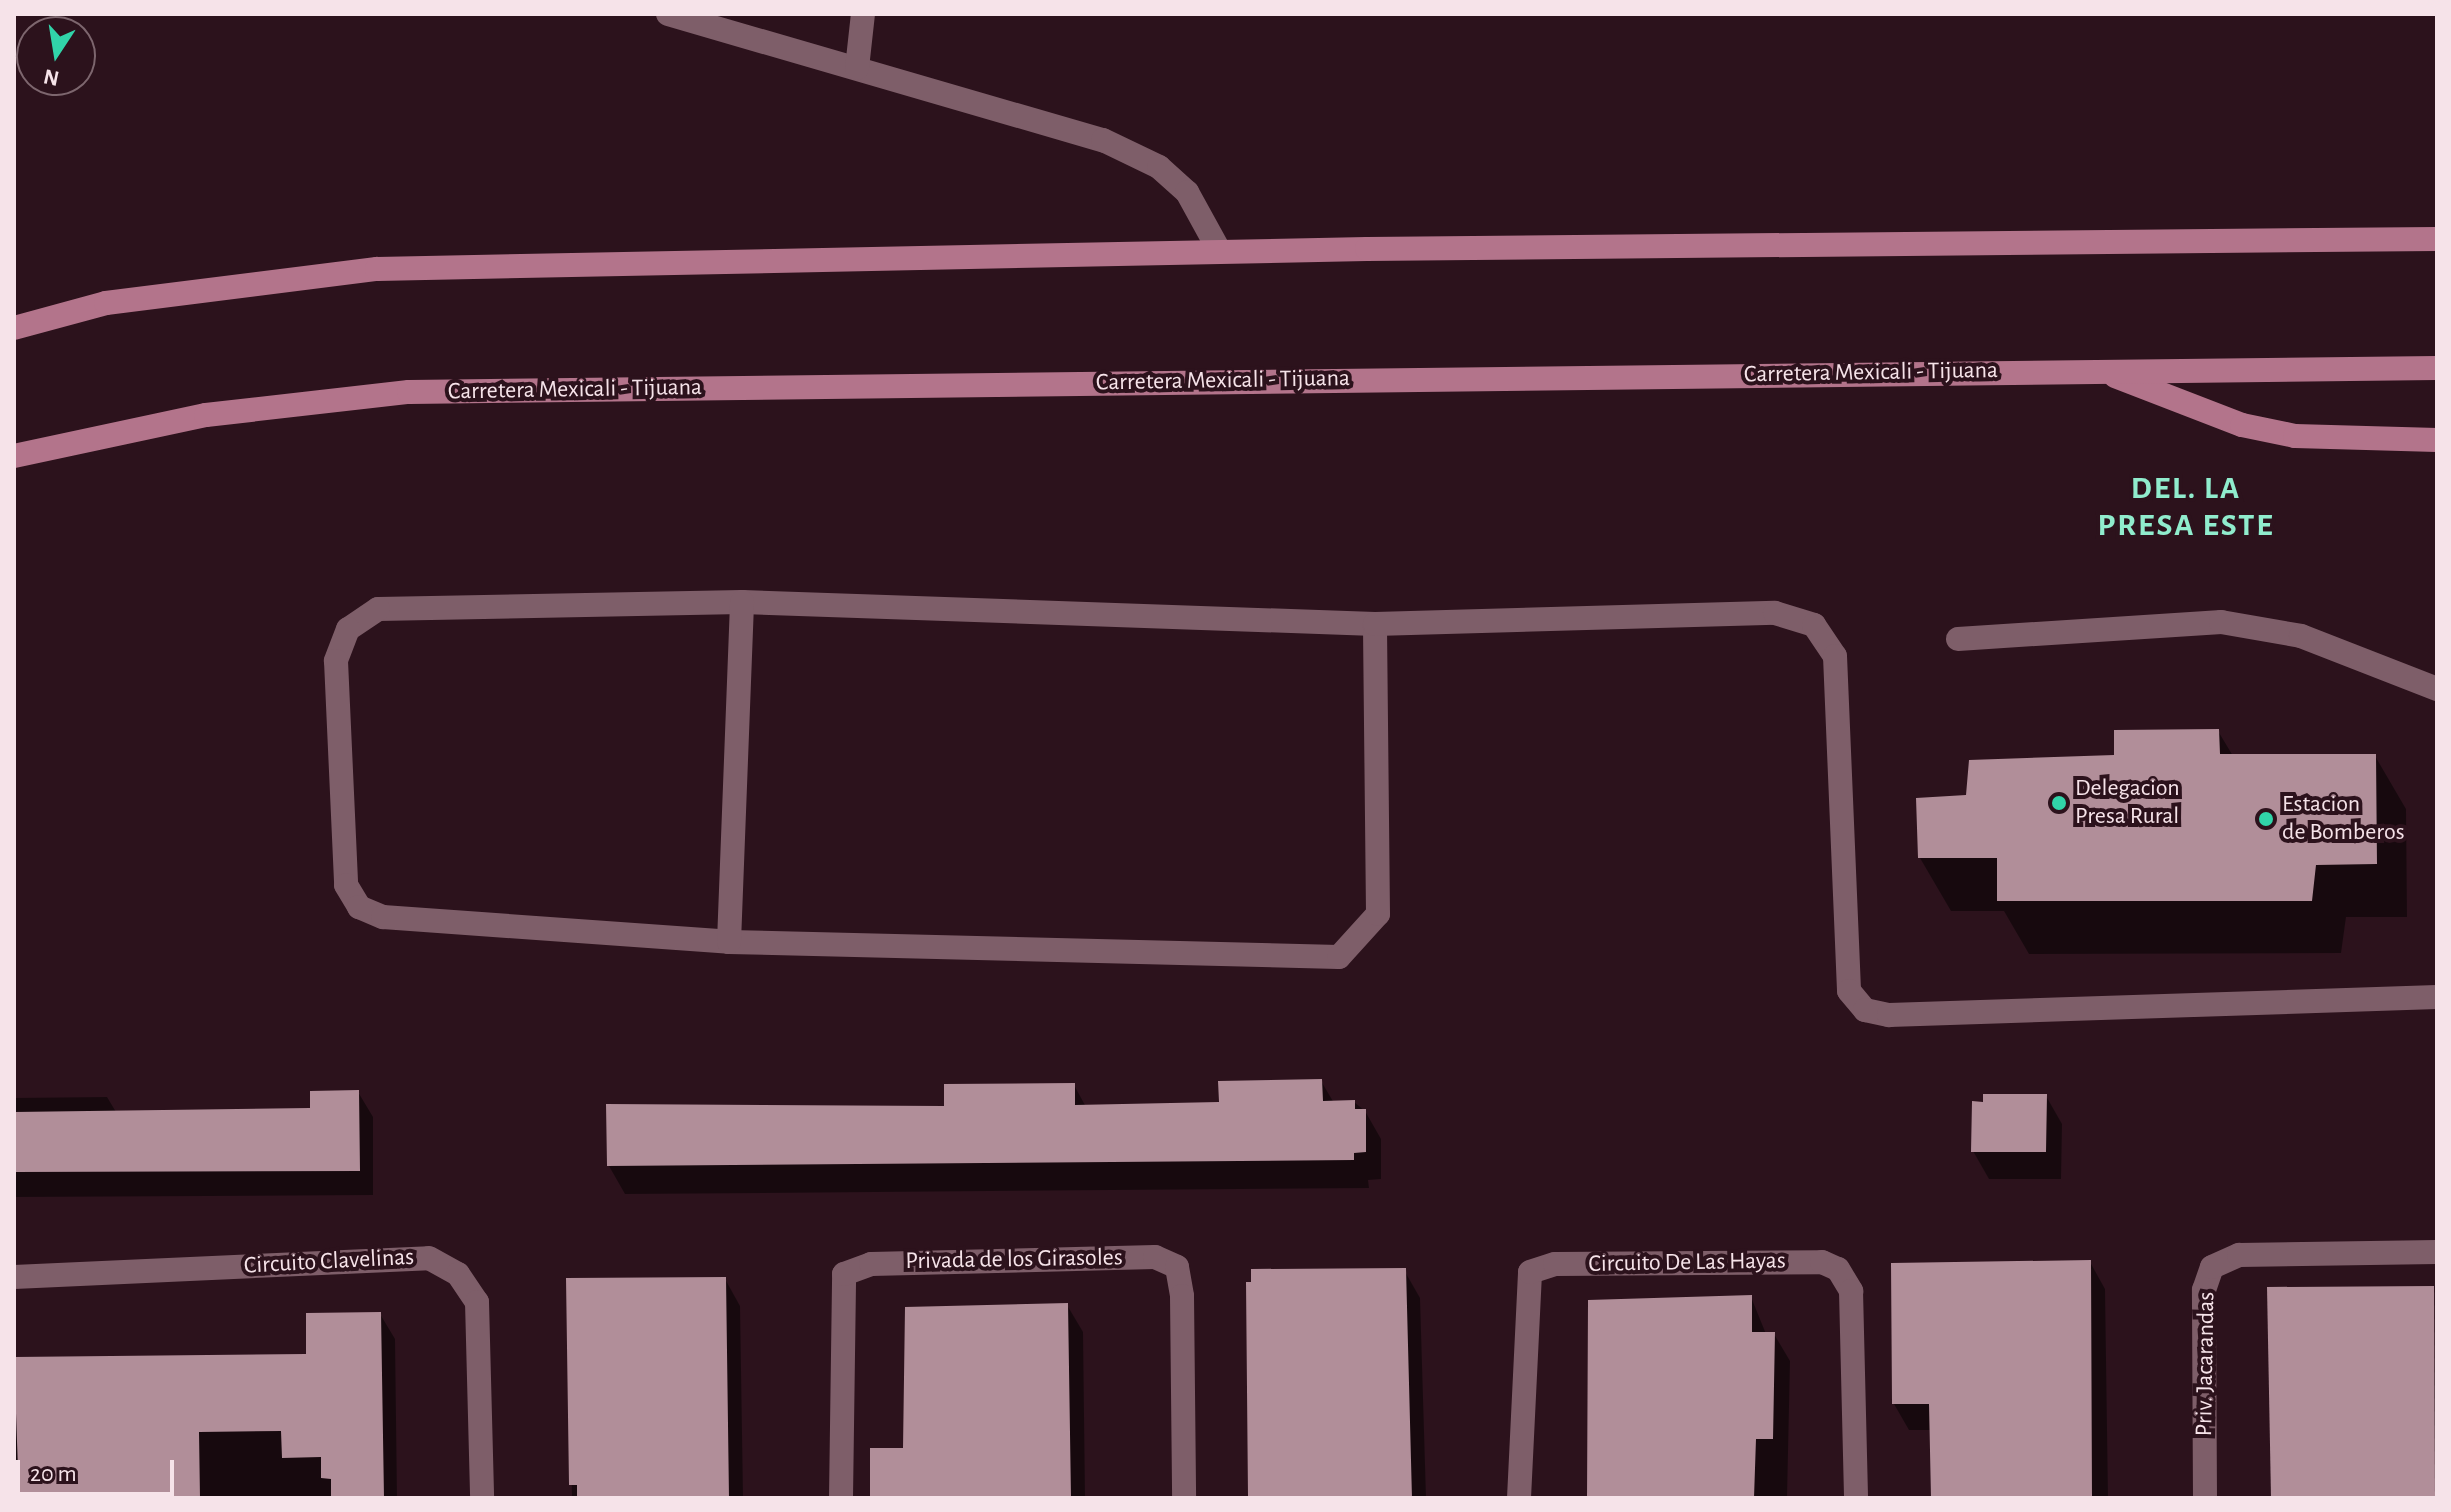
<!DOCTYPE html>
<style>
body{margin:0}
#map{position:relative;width:2451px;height:1512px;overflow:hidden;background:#2c121c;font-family:"Alegreya Sans",sans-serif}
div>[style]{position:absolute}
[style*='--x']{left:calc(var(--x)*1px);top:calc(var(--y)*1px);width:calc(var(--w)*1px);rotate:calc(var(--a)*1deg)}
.shadow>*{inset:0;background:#0007}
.building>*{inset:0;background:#b18e99}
.lane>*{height:24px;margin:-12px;padding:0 12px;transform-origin:12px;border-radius:12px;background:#7e5e69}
.street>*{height:24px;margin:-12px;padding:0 12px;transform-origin:12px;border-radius:12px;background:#7e5e69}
.primary>*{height:24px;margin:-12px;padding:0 12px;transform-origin:12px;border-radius:12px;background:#b3748b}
.dots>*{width:22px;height:22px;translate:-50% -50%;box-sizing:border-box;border:4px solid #2c121c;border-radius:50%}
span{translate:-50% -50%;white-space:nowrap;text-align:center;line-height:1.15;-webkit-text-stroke:8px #2c121c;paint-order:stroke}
.street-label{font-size:24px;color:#f6e3e9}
.poi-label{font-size:24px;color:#f6e3e9}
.left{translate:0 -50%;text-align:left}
.district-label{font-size:32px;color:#90eccd;font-weight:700;letter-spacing:2px}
.frame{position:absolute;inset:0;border:16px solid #f6e3e9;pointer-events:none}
.north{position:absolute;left:16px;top:16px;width:80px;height:80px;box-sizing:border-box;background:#2c121c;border:2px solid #7d666e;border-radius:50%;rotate:192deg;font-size:22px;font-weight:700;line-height:32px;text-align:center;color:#f6e3e9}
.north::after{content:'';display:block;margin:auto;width:28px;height:36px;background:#31d4a9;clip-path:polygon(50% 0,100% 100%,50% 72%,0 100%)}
.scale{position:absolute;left:16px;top:1460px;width:158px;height:36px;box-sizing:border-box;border:4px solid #f6e3e9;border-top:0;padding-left:10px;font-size:24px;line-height:28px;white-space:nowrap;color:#f6e3e9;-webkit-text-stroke:6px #2c121c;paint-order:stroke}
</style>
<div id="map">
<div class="shadow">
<i style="clip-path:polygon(2218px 731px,2233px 756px,2375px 756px,2406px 809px,2407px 917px,2346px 917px,2341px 953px,2029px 954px,2004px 911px,1951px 911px,1920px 858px,1968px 797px)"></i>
<i style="clip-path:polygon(1321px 1081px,1334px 1103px,1354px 1102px,1365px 1111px,1381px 1139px,1381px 1179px,1368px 1180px,1369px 1188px,625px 1194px,609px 1166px,1074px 1085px,1086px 1107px,1221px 1104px)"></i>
<i style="clip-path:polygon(358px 1092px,373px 1117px,373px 1195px,14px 1197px,14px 1098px,107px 1097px,116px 1112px,312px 1110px)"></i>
<i style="clip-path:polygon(2046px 1096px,2062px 1124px,2061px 1179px,1989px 1179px,1973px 1151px)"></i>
<i style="clip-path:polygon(2090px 1262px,2105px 1289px,2108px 1498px,1932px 1498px,1931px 1430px,1909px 1430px,1894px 1404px)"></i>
<i style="clip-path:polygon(1404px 1270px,1420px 1298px,1426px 1498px,1249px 1498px)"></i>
<i style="clip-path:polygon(725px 1279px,740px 1306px,743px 1498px,572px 1498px,568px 1280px)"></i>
<i style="clip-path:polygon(2433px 1288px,2437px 1498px,2273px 1498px)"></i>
<i style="clip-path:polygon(1751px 1297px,1766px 1334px,1774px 1334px,1790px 1361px,1787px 1498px,1590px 1498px)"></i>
<i style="clip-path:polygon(1067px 1305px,1083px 1332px,1085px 1498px,910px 1498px)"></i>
<i style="clip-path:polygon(380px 1314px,395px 1339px,397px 1498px,14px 1498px,14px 1359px,308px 1356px)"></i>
</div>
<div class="building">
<i style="clip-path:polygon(2219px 729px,2220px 754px,2376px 754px,2377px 864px,2316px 865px,2312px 901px,1997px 901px,1997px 858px,1918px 858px,1916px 798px,1966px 795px,1969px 760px,2114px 755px,2114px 730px)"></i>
<i style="clip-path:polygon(1322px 1079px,1323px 1101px,1355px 1100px,1355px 1109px,1366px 1109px,1366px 1152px,1354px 1153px,1354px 1160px,607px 1166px,606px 1104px,944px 1106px,944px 1084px,1075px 1083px,1075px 1105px,1219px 1102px,1218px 1081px)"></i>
<i style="clip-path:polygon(359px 1090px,360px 1171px,14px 1172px,14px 1112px,310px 1108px,310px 1091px)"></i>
<i style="clip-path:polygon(1983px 1094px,2047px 1094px,2046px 1152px,1971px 1152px,1972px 1101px,1983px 1102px)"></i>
<i style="clip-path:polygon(2091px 1260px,2092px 1498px,1931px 1498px,1929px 1404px,1892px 1404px,1891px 1263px)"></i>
<i style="clip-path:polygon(1406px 1268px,1412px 1498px,1248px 1498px,1246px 1282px,1251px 1282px,1251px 1269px)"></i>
<i style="clip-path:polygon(726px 1277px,729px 1498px,577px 1498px,577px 1485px,569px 1485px,566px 1278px)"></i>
<i style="clip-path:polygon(2434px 1286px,2435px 1498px,2271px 1498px,2267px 1287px)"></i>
<i style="clip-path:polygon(1752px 1295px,1752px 1332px,1775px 1332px,1773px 1439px,1756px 1439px,1754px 1498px,1587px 1498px,1588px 1300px)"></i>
<i style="clip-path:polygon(1068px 1303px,1071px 1498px,870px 1498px,870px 1448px,903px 1448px,905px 1307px)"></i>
<i style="clip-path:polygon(381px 1312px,384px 1498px,331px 1498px,331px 1479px,321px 1478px,321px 1457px,282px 1458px,281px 1431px,199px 1432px,200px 1498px,19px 1498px,14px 1357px,306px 1354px,306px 1313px)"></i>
</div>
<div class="lane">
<i style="--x:668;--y:14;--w:453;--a:16.2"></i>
<i style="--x:1103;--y:140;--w:62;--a:25.7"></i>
<i style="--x:1159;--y:167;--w:38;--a:42"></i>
<i style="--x:1187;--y:192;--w:68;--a:61.2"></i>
<i style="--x:857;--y:68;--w:54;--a:-83.7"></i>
<i style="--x:1375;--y:624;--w:633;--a:-178.01"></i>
<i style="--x:742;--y:602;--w:364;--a:178.9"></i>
<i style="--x:378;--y:609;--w:36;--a:146"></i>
<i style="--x:348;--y:629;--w:34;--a:111"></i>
<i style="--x:336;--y:661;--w:224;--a:87.4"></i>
<i style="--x:346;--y:885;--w:26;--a:59"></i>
<i style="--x:359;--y:907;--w:26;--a:23"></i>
<i style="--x:383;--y:917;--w:347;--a:4.1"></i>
<i style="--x:729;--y:942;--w:610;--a:1.41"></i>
<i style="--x:1339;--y:957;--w:58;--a:-47.8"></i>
<i style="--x:1378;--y:914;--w:290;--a:-90.6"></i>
<i style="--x:1375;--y:624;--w:400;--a:-1.6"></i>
<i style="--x:1775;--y:613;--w:41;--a:17.1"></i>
<i style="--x:1814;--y:625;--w:37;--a:56"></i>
<i style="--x:1835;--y:656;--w:335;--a:87.6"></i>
<i style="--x:1849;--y:991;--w:25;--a:50"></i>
<i style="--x:1865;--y:1010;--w:25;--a:12"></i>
<i style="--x:1889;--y:1015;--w:548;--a:-1.88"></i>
<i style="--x:1958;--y:639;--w:264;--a:-3.7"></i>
<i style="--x:2221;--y:622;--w:81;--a:9.9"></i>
<i style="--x:2301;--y:636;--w:146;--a:21.3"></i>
<i style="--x:729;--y:942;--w:340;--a:-87.8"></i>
</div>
<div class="street">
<i style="--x:14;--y:1277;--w:415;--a:-2.6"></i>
<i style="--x:429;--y:1258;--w:33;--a:29"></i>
<i style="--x:458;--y:1274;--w:34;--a:56"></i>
<i style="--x:477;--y:1302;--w:196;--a:88.5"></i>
<i style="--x:841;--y:1498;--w:224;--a:-89.2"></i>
<i style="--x:844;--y:1274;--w:29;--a:-20"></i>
<i style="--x:871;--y:1264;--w:284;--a:-1.4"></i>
<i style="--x:1155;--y:1257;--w:24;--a:24"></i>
<i style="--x:1177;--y:1267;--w:29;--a:80"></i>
<i style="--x:1182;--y:1296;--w:202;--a:89.4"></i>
<i style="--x:1519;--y:1498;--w:226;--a:-87.2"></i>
<i style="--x:1530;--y:1272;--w:26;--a:-18"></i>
<i style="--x:1555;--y:1264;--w:267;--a:-0.4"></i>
<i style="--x:1822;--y:1262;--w:17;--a:24"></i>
<i style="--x:1838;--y:1269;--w:26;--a:59"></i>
<i style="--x:1851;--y:1291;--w:207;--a:88.6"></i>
<i style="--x:2205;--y:1498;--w:208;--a:-90.3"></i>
<i style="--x:2204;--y:1290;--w:24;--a:-71"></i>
<i style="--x:2212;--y:1267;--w:30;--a:-24"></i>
<i style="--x:2239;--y:1255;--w:198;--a:-0.9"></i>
</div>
<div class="primary">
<i style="--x:14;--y:328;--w:95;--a:-15.2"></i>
<i style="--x:106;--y:303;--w:273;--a:-7.2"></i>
<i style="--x:377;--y:269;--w:990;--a:-1.16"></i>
<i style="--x:1367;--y:249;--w:1070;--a:-0.54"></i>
<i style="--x:2115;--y:376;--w:136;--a:21.1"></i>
<i style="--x:2242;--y:425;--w:54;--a:11.7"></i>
<i style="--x:2295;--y:436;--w:142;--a:1.6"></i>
<i style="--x:14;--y:456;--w:196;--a:-12.1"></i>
<i style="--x:206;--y:415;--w:204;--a:-6.5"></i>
<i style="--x:409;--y:392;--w:2028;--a:-0.68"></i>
</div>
<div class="dots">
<i style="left:2059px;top:803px;background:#31d4a9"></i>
<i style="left:2266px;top:819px;background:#31d4a9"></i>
</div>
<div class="street-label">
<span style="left:1871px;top:373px;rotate:-1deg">Carretera Mexicali - Tijuana</span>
<span style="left:1223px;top:381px;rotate:-1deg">Carretera Mexicali - Tijuana</span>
<span style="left:575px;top:390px;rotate:-1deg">Carretera Mexicali - Tijuana</span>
<span style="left:1014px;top:1260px;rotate:-1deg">Privada de los Girasoles</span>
<span style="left:329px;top:1262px;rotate:-3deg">Circuito Clavelinas</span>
<span style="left:1687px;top:1263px;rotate:-1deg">Circuito De Las Hayas</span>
<span style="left:2206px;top:1364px;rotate:-89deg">Priv. Jacarandas</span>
</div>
<div class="poi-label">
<span class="left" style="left:2075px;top:803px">Delegacion<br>Presa Rural</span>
<span class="left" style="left:2282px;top:819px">Estacion<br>de Bomberos</span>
</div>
<div class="district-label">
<span style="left:2186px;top:507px">DEL. LA<br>PRESA ESTE</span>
</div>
<div class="frame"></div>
<div class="north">N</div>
<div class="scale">20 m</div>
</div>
